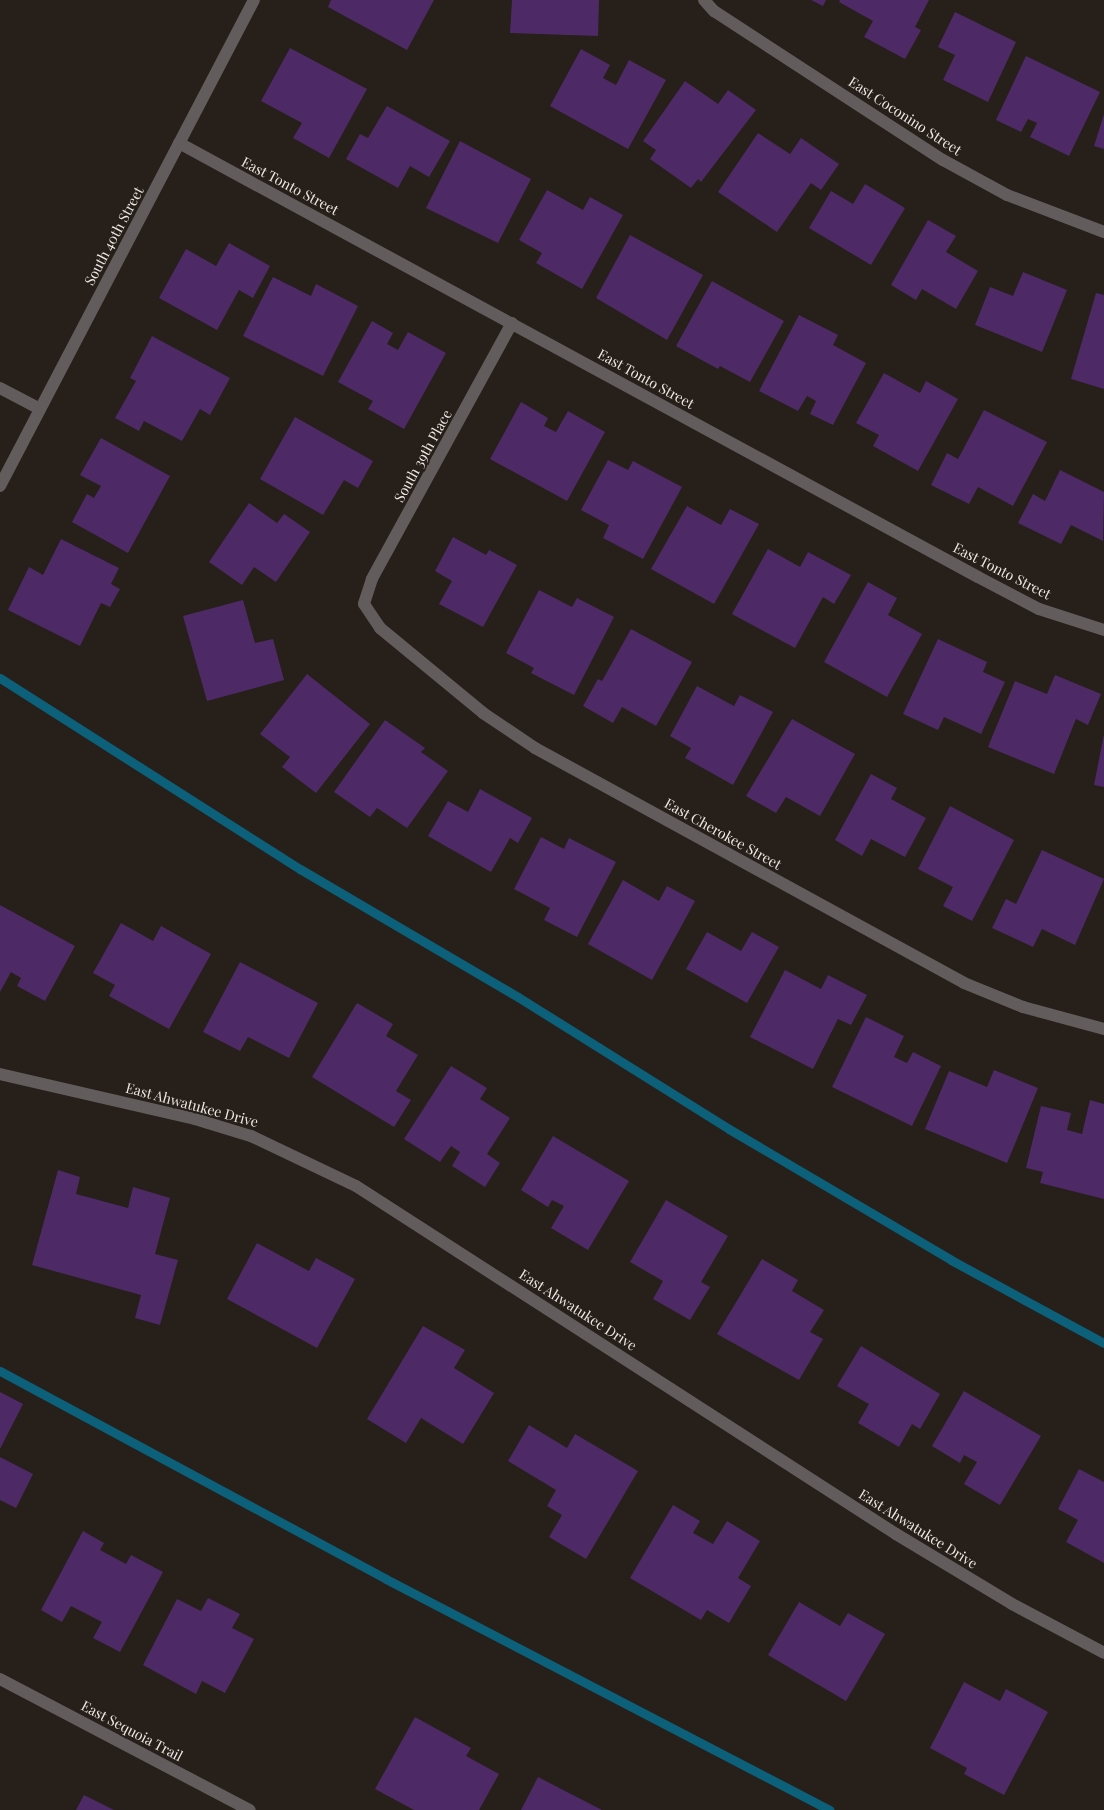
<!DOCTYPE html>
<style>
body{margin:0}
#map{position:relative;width:1104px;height:1810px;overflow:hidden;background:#261f1a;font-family:"Playfair Display",serif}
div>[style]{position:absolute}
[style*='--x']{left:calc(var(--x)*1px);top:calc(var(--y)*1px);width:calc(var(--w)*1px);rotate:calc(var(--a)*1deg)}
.stream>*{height:9px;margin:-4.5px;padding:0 4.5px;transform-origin:4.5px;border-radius:4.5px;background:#0c6079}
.building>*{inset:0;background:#4d2a65}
.minor>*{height:12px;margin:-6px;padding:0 6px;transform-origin:6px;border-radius:6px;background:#625d5c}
span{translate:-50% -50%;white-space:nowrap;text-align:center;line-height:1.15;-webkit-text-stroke:4px #261f1a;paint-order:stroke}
.street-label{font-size:14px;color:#eee9e5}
</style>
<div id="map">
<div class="stream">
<i style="--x:0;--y:678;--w:356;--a:32.5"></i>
<i style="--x:300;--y:869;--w:253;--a:30.4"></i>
<i style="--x:518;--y:997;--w:249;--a:32"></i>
<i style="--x:729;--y:1129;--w:258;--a:30.5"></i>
<i style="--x:951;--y:1260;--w:174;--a:28.5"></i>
<i style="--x:0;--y:1371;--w:438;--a:28.3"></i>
<i style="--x:386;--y:1579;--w:500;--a:27.5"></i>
</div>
<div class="building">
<i style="clip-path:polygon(331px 0,434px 0,407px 50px,328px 7px)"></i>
<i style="clip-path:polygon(512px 0,599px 0,598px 36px,510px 33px)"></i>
<i style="clip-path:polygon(811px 0,826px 0,823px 6px)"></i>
<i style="clip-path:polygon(840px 0,929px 0,915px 27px,921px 30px,905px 59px,864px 37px,873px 21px,839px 2px)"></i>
<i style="clip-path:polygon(955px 12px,1016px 42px,988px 102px,943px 80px,955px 55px,938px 47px)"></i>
<i style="clip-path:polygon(290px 48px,367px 89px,329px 158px,293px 138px,302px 123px,261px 101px)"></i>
<i style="clip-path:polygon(581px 49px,610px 65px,603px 78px,616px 85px,629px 60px,666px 80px,628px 149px,550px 106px)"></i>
<i style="clip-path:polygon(1026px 56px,1100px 92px,1069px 156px,1030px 137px,1037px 123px,1028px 119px,1021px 132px,996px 120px)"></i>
<i style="clip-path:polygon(685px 81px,718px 104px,728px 90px,756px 110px,701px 182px,698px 179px,691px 188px,650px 159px,656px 150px,643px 141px)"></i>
<i style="clip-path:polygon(387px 106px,450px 141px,429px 177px,410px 166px,398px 188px,346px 159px,360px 134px,368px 138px)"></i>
<i style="clip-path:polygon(1104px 114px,1104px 149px,1094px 146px)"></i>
<i style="clip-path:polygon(758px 133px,790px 154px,801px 138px,839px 164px,821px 190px,811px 183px,777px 232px,718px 192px)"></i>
<i style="clip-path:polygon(460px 141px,531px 179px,498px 243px,426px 208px)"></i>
<i style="clip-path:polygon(865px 184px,905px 208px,871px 265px,809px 228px,831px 191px,853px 204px)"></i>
<i style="clip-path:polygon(547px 190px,583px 210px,590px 197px,623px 215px,582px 289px,536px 263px,542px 253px,519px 240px)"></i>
<i style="clip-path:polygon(928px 220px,956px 236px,946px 252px,978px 271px,956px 309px,922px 289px,916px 300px,891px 285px)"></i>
<i style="clip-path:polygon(630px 235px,703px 275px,667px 340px,596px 298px)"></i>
<i style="clip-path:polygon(229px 243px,270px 266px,253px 298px,239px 290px,217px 330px,159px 298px,186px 249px,216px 266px)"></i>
<i style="clip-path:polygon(1023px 272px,1067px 290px,1042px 352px,975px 325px,990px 287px,1013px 296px)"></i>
<i style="clip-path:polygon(273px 277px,311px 296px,316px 284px,358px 306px,323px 376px,243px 336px)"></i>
<i style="clip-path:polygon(712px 281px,784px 321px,750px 382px,720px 366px,718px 369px,676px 346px)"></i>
<i style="clip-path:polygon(1096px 293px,1104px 295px,1104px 389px,1071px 379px)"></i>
<i style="clip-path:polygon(799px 315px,838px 335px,833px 345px,866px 363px,833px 425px,810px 414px,816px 401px,807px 396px,798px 411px,759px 391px)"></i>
<i style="clip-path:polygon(372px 321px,393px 333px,387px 344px,398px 350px,408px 332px,446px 353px,404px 429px,368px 409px,373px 401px,338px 382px)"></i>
<i style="clip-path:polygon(152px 336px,230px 378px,210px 415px,200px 409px,182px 441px,144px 421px,139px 431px,115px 418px,136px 381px,130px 378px)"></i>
<i style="clip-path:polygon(884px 373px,920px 393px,926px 381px,958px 399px,918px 471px,873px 446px,879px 435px,856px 423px)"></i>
<i style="clip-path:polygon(521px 402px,548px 418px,544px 426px,556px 432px,568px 411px,605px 432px,567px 501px,490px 459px)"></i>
<i style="clip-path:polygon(984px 410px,1047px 442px,1013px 506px,978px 487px,969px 504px,931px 485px,947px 453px,958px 459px)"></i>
<i style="clip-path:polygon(295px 417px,373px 461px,358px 488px,344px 480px,323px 515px,260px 479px)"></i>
<i style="clip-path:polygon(101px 438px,170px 476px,128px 553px,72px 522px,87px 494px,94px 498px,101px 486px,80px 475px)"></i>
<i style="clip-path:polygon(608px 460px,628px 470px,633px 461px,682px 487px,643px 559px,603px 538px,609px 525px,581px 510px)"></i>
<i style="clip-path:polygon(1060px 470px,1104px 492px,1103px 541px,1071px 525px,1061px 544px,1018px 523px,1033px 494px,1045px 501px)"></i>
<i style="clip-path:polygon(249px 503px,277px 523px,284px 514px,310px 532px,276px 582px,254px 567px,242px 585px,209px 562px)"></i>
<i style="clip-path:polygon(687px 506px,721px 525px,730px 509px,759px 524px,714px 604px,651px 569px)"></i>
<i style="clip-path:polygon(453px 537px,486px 555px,489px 550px,517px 565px,483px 627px,439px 604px,452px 581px,435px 571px)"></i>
<i style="clip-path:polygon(61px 539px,119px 568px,111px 584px,120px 589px,110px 607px,101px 603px,80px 646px,8px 610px,29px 567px,43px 575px)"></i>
<i style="clip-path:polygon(768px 549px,800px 567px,808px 552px,851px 575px,834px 604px,823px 597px,795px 648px,732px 614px)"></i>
<i style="clip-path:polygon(868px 582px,897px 598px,888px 615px,922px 634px,887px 697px,824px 662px)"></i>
<i style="clip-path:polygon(539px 590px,572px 607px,577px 598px,614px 617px,574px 695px,531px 673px,534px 668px,506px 653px)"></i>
<i style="clip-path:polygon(243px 600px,255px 643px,273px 639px,284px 680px,207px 701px,183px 616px)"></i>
<i style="clip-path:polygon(631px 629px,692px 662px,656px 726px,622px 707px,613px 723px,583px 706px,598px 679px,602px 681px)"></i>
<i style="clip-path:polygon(938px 639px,987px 662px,983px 672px,1005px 682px,981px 734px,944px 717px,938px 730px,903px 714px)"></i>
<i style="clip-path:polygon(307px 674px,370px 724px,316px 793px,282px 767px,290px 757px,260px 734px)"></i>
<i style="clip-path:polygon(1055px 675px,1101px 694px,1088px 725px,1076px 719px,1054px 774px,988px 747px,1015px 681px,1047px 694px)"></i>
<i style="clip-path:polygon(697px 686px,734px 706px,740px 695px,773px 712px,733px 785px,685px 758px,691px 748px,670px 736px)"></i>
<i style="clip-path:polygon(792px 719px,855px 754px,820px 816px,786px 797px,776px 813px,746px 796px)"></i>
<i style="clip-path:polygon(385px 720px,425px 748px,421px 752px,448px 771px,407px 828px,377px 808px,370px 817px,334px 792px)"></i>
<i style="clip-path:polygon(1104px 734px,1104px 787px,1094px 785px)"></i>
<i style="clip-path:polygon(871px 774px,897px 788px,891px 799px,926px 818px,905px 857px,871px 839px,862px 856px,835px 840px)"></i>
<i style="clip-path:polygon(480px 789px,532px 818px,518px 843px,510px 838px,491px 872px,428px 836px,448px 801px,468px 812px)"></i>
<i style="clip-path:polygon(950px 806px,1014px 840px,972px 921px,943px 906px,953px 887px,918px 869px)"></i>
<i style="clip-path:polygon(541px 837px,564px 849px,569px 838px,616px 862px,577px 937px,544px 920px,550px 908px,514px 889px)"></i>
<i style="clip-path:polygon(1042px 850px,1104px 879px,1075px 945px,1042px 929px,1033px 947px,992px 928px,1006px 899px,1016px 904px)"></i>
<i style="clip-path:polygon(623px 880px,659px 901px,667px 886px,695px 901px,652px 980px,588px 944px)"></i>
<i style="clip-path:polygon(0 905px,75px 946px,45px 1001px,17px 986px,21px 978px,11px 972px,0 992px)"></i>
<i style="clip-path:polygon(121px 923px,153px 941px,161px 926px,211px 954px,169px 1029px,109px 996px,115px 985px,93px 973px)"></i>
<i style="clip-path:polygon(707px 932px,741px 951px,752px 932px,779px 947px,747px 1003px,686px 969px)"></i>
<i style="clip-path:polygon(240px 962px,318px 1003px,289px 1058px,248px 1037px,240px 1051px,203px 1032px)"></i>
<i style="clip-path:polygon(785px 970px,821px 989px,828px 975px,867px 995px,851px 1025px,838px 1019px,813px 1069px,750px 1037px)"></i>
<i style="clip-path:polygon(357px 1003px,393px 1024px,386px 1036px,418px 1055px,396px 1091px,411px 1100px,394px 1127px,312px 1077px)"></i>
<i style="clip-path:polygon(866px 1017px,904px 1036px,894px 1057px,907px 1063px,913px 1052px,941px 1066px,912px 1126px,832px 1087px)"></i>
<i style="clip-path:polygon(451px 1066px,487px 1088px,480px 1099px,510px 1118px,487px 1154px,500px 1163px,485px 1187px,452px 1166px,460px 1152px,451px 1146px,440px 1162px,404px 1139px)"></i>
<i style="clip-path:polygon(994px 1070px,1038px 1088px,1007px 1163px,925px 1129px,949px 1071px,987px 1087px)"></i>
<i style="clip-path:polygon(1090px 1100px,1104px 1104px,1104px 1199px,1040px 1183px,1043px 1172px,1026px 1168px,1041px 1106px,1071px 1113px,1067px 1130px,1082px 1134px)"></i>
<i style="clip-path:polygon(553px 1136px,629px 1181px,588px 1250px,551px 1228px,564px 1206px,552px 1200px,548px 1207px,521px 1190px)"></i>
<i style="clip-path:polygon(58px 1170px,80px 1177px,76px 1194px,128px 1208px,133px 1187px,170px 1198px,155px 1254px,178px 1260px,160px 1325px,135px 1318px,141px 1295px,32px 1265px)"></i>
<i style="clip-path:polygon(666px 1200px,728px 1236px,701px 1282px,710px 1287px,690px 1320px,653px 1299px,663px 1281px,630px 1262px)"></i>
<i style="clip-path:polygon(257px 1243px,309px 1271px,316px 1258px,355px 1279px,317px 1348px,227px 1299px)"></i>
<i style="clip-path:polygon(762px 1259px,798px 1280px,792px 1291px,824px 1310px,810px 1332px,823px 1339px,799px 1380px,717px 1334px)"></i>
<i style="clip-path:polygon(423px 1326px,465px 1350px,454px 1368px,494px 1393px,463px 1444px,421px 1418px,406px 1443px,367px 1419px)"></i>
<i style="clip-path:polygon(861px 1346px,940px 1394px,920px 1429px,912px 1424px,899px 1447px,858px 1423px,869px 1404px,837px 1386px)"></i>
<i style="clip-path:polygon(964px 1391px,1041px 1436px,1000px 1505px,964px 1484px,977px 1462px,964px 1455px,960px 1463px,932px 1446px)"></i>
<i style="clip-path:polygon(0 1392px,23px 1404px,0 1449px)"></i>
<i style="clip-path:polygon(529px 1425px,567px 1448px,575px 1434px,638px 1471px,586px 1559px,549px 1537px,562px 1515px,547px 1506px,556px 1490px,508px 1461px)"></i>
<i style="clip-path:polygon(0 1457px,33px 1474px,16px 1508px,0 1500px)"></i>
<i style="clip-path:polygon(1079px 1469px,1104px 1482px,1104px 1563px,1066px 1542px,1078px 1520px,1058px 1509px)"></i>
<i style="clip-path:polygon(673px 1505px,700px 1521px,693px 1533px,713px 1544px,727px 1521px,760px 1541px,738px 1578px,751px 1586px,729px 1623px,707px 1610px,701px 1620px,630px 1578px)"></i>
<i style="clip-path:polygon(83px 1531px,104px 1543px,100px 1550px,126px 1564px,131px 1555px,163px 1572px,120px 1652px,93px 1638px,102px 1622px,71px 1606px,62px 1622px,41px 1610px)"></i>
<i style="clip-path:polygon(208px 1598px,240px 1614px,232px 1628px,254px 1639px,225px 1693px,202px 1681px,196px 1694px,143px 1665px,177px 1599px,201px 1611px)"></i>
<i style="clip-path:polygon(799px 1602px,840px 1626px,848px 1613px,885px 1634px,846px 1701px,768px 1655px)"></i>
<i style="clip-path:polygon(964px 1682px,1000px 1701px,1006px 1689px,1048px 1712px,1004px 1795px,964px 1774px,967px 1768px,930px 1748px)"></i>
<i style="clip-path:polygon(415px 1717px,471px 1748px,466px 1756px,499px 1774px,479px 1810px,414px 1810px,375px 1789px)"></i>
<i style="clip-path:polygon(538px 1777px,602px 1810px,521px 1810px)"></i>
<i style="clip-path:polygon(84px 1795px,114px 1810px,76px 1810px)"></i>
</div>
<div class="minor">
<i style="--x:704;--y:0;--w:15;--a:48"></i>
<i style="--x:714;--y:11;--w:273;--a:33.1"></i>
<i style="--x:943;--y:160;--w:73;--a:28.7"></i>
<i style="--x:1007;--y:195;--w:104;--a:20.9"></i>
<i style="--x:179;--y:143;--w:909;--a:28.51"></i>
<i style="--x:978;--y:577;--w:69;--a:27.7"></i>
<i style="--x:1039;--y:609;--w:68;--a:17.9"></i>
<i style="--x:512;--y:323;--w:292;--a:118.7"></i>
<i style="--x:372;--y:579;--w:26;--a:108"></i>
<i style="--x:364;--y:604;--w:29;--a:56"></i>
<i style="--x:380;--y:628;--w:134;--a:39.5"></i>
<i style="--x:483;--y:713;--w:63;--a:33.9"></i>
<i style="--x:535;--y:748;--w:489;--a:28.7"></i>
<i style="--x:964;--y:983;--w:64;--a:22.1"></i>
<i style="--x:1023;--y:1007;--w:84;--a:15.2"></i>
<i style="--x:0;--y:388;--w:45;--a:27.7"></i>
<i style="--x:0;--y:486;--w:548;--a:-62.41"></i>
<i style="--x:0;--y:1074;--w:200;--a:13"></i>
<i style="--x:195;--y:1119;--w:59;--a:16.9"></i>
<i style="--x:251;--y:1136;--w:116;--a:25.5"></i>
<i style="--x:356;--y:1186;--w:642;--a:32.8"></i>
<i style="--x:896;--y:1534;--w:135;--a:31.1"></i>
<i style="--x:1012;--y:1604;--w:104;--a:28"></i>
<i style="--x:0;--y:1679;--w:282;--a:27.7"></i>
</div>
<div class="street-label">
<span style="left:905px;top:116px;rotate:33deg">East Coconino Street</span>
<span style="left:290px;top:186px;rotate:28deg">East Tonto Street</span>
<span style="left:114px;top:236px;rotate:-62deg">South 40th Street</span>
<span style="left:646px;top:379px;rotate:29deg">East Tonto Street</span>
<span style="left:423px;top:456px;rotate:-61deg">South 39th Place</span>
<span style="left:1002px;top:571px;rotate:27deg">East Tonto Street</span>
<span style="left:723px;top:834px;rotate:29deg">East Cherokee Street</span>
<span style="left:192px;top:1105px;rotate:15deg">East Ahwatukee Drive</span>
<span style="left:578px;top:1310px;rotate:33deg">East Ahwatukee Drive</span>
<span style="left:918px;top:1529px;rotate:32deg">East Ahwatukee Drive</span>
<span style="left:132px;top:1731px;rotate:28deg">East Sequoia Trail</span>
</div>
</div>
